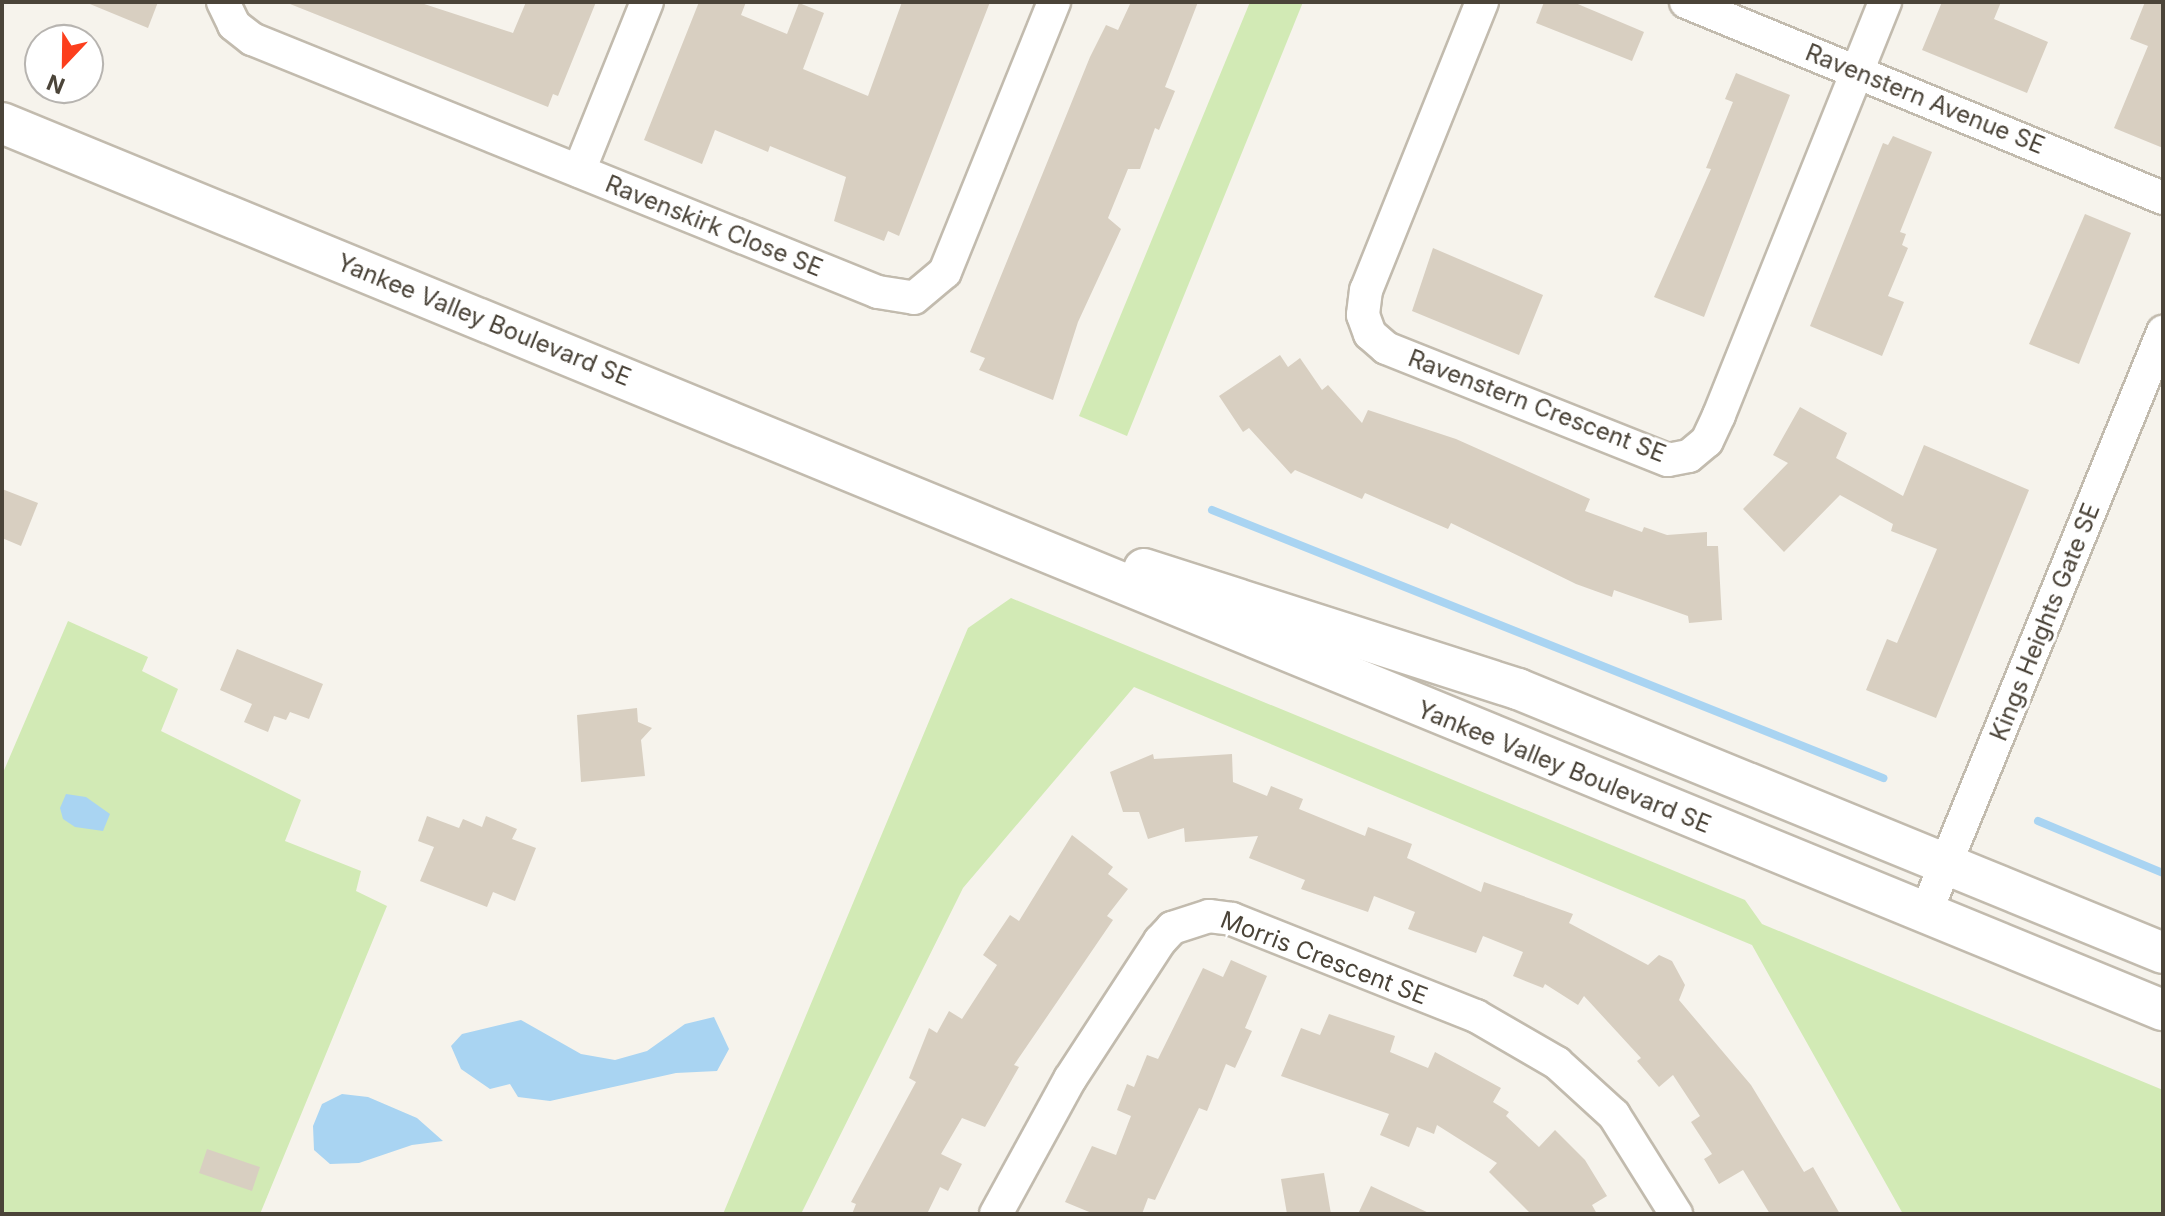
<!DOCTYPE html>
<style>
body{margin:0}
#map{position:relative;width:2165px;height:1216px;overflow:hidden;background:#f6f3ec;font-family:Inter,sans-serif}
div>[style]{position:absolute}
[style*='--x']{left:calc(var(--x)*1px);top:calc(var(--y)*1px);width:calc(var(--w)*1px);rotate:calc(var(--a)*1deg)}
.green>*{inset:0;background:#d2eab5}
.water>*{inset:0;background:#a9d4f2}
.stream>*{height:8px;margin:-4px;padding:0 4px;transform-origin:4px;border-radius:4px;background:#a9d4f2}
.building>*{inset:0;background:#d8cfc1}
.roads{filter:drop-shadow(2px 0 #c2bbae) drop-shadow(-2px 0 #c2bbae) drop-shadow(0 2px #c2bbae) drop-shadow(0 -2px #c2bbae)}
.minor>*{height:32px;margin:-16px;padding:0 16px;transform-origin:16px;border-radius:16px;background:#fff}
.tertiary>*{height:40px;margin:-20px;padding:0 20px;transform-origin:20px;border-radius:20px;background:#fff}
span{translate:-50% -50%;white-space:nowrap;text-align:center;line-height:1.15;-webkit-text-stroke:7px #fff;paint-order:stroke}
.street-label{font-size:24px;color:#4b4439}
.frame{position:absolute;inset:0;border:4px solid #4b4439;pointer-events:none}
.north{position:absolute;left:24px;top:24px;width:80px;height:80px;box-sizing:border-box;background:#fff;border:2px solid #b7b4b0;border-radius:50%;rotate:202deg;font-size:22px;font-weight:700;line-height:32px;text-align:center;color:#4b4439}
.north::after{content:'';display:block;margin:auto;width:28px;height:36px;background:#fc3f1d;clip-path:polygon(50% 0,100% 100%,50% 72%,0 100%)}
</style>
<div id="map">
<div class="green">
<i style="clip-path:polygon(1250px 2px,1303px 2px,1127px 436px,1079px 416px)"></i>
<i style="clip-path:polygon(1011px 598px,1745px 900px,1762px 924px,2163px 1090px,2163px 1214px,1903px 1214px,1752px 945px,1134px 687px,963px 888px,801px 1214px,723px 1214px,968px 628px)"></i>
<i style="clip-path:polygon(68px 621px,148px 657px,142px 671px,178px 689px,161px 731px,301px 800px,285px 841px,361px 871px,356px 891px,387px 906px,260px 1214px,2px 1214px,2px 775px)"></i>
</div>
<div class="water">
<i style="clip-path:polygon(66px 794px,86px 797px,110px 814px,103px 831px,75px 827px,63px 819px,60px 808px)"></i>
<i style="clip-path:polygon(714px 1017px,729px 1049px,717px 1071px,676px 1073px,550px 1101px,518px 1097px,510px 1084px,490px 1089px,461px 1069px,451px 1046px,462px 1034px,521px 1020px,581px 1054px,615px 1060px,647px 1051px,685px 1024px)"></i>
<i style="clip-path:polygon(342px 1094px,368px 1097px,417px 1118px,443px 1141px,412px 1145px,359px 1163px,330px 1164px,314px 1150px,313px 1126px,322px 1104px)"></i>
</div>
<div class="stream">
<i style="--x:1212;--y:510;--w:723;--a:21.77"></i>
<i style="--x:2038;--y:821;--w:135;--a:22.6"></i>
</div>
<div class="building">
<i style="clip-path:polygon(85px 2px,158px 2px,148px 28px)"></i>
<i style="clip-path:polygon(285px 2px,418px 2px,513px 33px,526px 2px,596px 2px,558px 96px,553px 94px,548px 107px)"></i>
<i style="clip-path:polygon(699px 2px,746px 2px,741px 15px,787px 34px,799px 3px,824px 13px,803px 69px,868px 96px,902px 2px,990px 2px,899px 236px,888px 231px,884px 241px,834px 221px,846px 177px,770px 146px,768px 152px,715px 130px,702px 164px,644px 140px)"></i>
<i style="clip-path:polygon(1131px 2px,1198px 2px,1165px 87px,1175px 91px,1159px 130px,1155px 128px,1140px 169px,1128px 169px,1108px 218px,1121px 229px,1078px 322px,1053px 400px,979px 370px,985px 358px,970px 352px,1090px 57px,1106px 25px,1118px 30px)"></i>
<i style="clip-path:polygon(1544px 2px,1573px 2px,1644px 32px,1632px 61px,1536px 23px)"></i>
<i style="clip-path:polygon(1942px 2px,2001px 2px,1994px 19px,2048px 42px,2027px 93px,1922px 50px)"></i>
<i style="clip-path:polygon(2145px 2px,2163px 2px,2163px 148px,2114px 128px,2148px 46px,2130px 39px)"></i>
<i style="clip-path:polygon(1736px 73px,1790px 95px,1704px 317px,1654px 297px,1711px 169px,1706px 168px,1733px 102px,1725px 99px)"></i>
<i style="clip-path:polygon(1893px 136px,1932px 152px,1900px 232px,1906px 234px,1902px 245px,1908px 248px,1888px 296px,1904px 302px,1882px 356px,1810px 326px,1883px 143px,1888px 145px)"></i>
<i style="clip-path:polygon(2085px 214px,2131px 233px,2079px 364px,2029px 344px)"></i>
<i style="clip-path:polygon(1433px 248px,1543px 295px,1519px 355px,1412px 311px)"></i>
<i style="clip-path:polygon(1280px 355px,1288px 367px,1300px 358px,1322px 390px,1328px 385px,1362px 423px,1368px 410px,1456px 439px,1590px 499px,1585px 511px,1642px 532px,1644px 527px,1667px 535px,1707px 532px,1707px 546px,1718px 546px,1722px 620px,1689px 623px,1688px 616px,1614px 590px,1612px 597px,1576px 584px,1451px 523px,1448px 529px,1365px 493px,1362px 499px,1295px 470px,1291px 474px,1249px 428px,1243px 432px,1219px 396px)"></i>
<i style="clip-path:polygon(1800px 407px,1847px 433px,1836px 458px,1903px 496px,1924px 445px,2029px 490px,1936px 718px,1866px 690px,1887px 639px,1897px 643px,1937px 549px,1891px 531px,1893px 524px,1840px 495px,1784px 552px,1743px 509px,1788px 463px,1773px 455px)"></i>
<i style="clip-path:polygon(2px 489px,38px 503px,21px 546px,2px 538px)"></i>
<i style="clip-path:polygon(237px 649px,323px 684px,309px 719px,290px 712px,286px 720px,274px 716px,268px 732px,244px 722px,252px 704px,220px 690px)"></i>
<i style="clip-path:polygon(637px 708px,638px 722px,652px 728px,641px 740px,645px 776px,581px 782px,577px 715px)"></i>
<i style="clip-path:polygon(1153px 754px,1154px 759px,1232px 754px,1233px 782px,1267px 796px,1271px 786px,1303px 799px,1299px 809px,1365px 836px,1368px 827px,1412px 844px,1407px 858px,1481px 892px,1484px 882px,1573px 914px,1569px 923px,1648px 965px,1659px 955px,1672px 961px,1685px 985px,1679px 1000px,1751px 1085px,1804px 1172px,1813px 1167px,1840px 1214px,1770px 1214px,1743px 1170px,1719px 1184px,1704px 1159px,1712px 1154px,1691px 1122px,1700px 1116px,1673px 1075px,1659px 1087px,1637px 1061px,1641px 1058px,1584px 996px,1578px 1005px,1545px 984px,1543px 988px,1513px 976px,1523px 952px,1483px 936px,1476px 953px,1408px 929px,1415px 912px,1374px 896px,1368px 912px,1301px 889px,1305px 880px,1249px 858px,1258px 836px,1185px 842px,1184px 828px,1148px 839px,1139px 812px,1123px 812px,1110px 772px)"></i>
<i style="clip-path:polygon(427px 816px,459px 828px,463px 819px,482px 827px,486px 816px,517px 829px,512px 839px,536px 848px,515px 901px,493px 892px,487px 907px,420px 881px,434px 847px,418px 841px)"></i>
<i style="clip-path:polygon(1072px 835px,1113px 867px,1108px 874px,1128px 889px,1107px 916px,1113px 920px,1014px 1065px,1019px 1067px,985px 1127px,962px 1118px,941px 1154px,962px 1164px,948px 1191px,940px 1187px,927px 1214px,852px 1214px,856px 1204px,851px 1202px,916px 1082px,909px 1078px,929px 1028px,937px 1033px,949px 1011px,962px 1019px,997px 965px,983px 955px,1010px 915px,1019px 921px)"></i>
<i style="clip-path:polygon(1231px 960px,1267px 976px,1245px 1028px,1252px 1031px,1235px 1068px,1226px 1064px,1207px 1111px,1199px 1108px,1155px 1200px,1148px 1198px,1142px 1214px,1094px 1214px,1065px 1202px,1092px 1146px,1116px 1155px,1131px 1116px,1117px 1110px,1127px 1084px,1134px 1087px,1147px 1055px,1158px 1059px,1203px 968px,1223px 977px)"></i>
<i style="clip-path:polygon(1329px 1014px,1395px 1036px,1390px 1052px,1428px 1068px,1435px 1052px,1501px 1088px,1493px 1102px,1509px 1112px,1506px 1116px,1539px 1147px,1555px 1130px,1585px 1160px,1607px 1196px,1592px 1205px,1597px 1214px,1531px 1214px,1489px 1172px,1497px 1163px,1437px 1125px,1434px 1134px,1417px 1127px,1409px 1147px,1380px 1135px,1389px 1114px,1281px 1076px,1301px 1028px,1320px 1035px)"></i>
<i style="clip-path:polygon(207px 1149px,260px 1167px,252px 1191px,199px 1173px)"></i>
<i style="clip-path:polygon(1324px 1173px,1331px 1214px,1287px 1214px,1281px 1179px)"></i>
<i style="clip-path:polygon(1371px 1186px,1431px 1214px,1358px 1214px)"></i>
</div>
<div class="roads">
<div class="minor">
<i style="--x:223;--y:2;--w:25;--a:64"></i>
<i style="--x:234;--y:25;--w:23;--a:38"></i>
<i style="--x:252;--y:39;--w:675;--a:22.01"></i>
<i style="--x:878;--y:292;--w:36;--a:9"></i>
<i style="--x:914;--y:298;--w:40;--a:-40"></i>
<i style="--x:945;--y:272;--w:291;--a:-68"></i>
<i style="--x:1482;--y:2;--w:310;--a:111.9"></i>
<i style="--x:1366;--y:290;--w:25;--a:97"></i>
<i style="--x:1363;--y:315;--w:20;--a:70"></i>
<i style="--x:1370;--y:334;--w:21;--a:41"></i>
<i style="--x:1386;--y:348;--w:303;--a:21.7"></i>
<i style="--x:1668;--y:460;--w:21;--a:-11"></i>
<i style="--x:1689;--y:456;--w:23;--a:-40"></i>
<i style="--x:1707;--y:441;--w:29;--a:-65"></i>
<i style="--x:1719;--y:415;--w:445;--a:-68.1"></i>
<i style="--x:1686;--y:2;--w:516;--a:22.34"></i>
<i style="--x:579;--y:171;--w:182;--a:-68.1"></i>
<i style="--x:1926;--y:912;--w:627;--a:-67.77"></i>
<i style="--x:996;--y:1214;--w:154;--a:-61.3"></i>
<i style="--x:1070;--y:1079;--w:165;--a:-56.9"></i>
<i style="--x:1160;--y:941;--w:18;--a:-47"></i>
<i style="--x:1172;--y:928;--w:39;--a:-18"></i>
<i style="--x:1209;--y:916;--w:23;--a:7"></i>
<i style="--x:1232;--y:919;--w:263;--a:21.7"></i>
<i style="--x:1476;--y:1016;--w:94;--a:30.1"></i>
<i style="--x:1557;--y:1063;--w:77;--a:42.4"></i>
<i style="--x:1614;--y:1115;--w:117;--a:57.9"></i>
</div>
<div class="tertiary">
<i style="--x:2;--y:123;--w:2336;--a:22.32"></i>
<i style="--x:1144;--y:569;--w:393;--a:17.8"></i>
<i style="--x:1518;--y:689;--w:697;--a:22.26"></i>
</div>
</div>
<div class="street-label">
<span style="left:1925px;top:99px;rotate:22deg">Ravenstern Avenue SE</span>
<span style="left:714px;top:226px;rotate:22deg">Ravenskirk Close SE</span>
<span style="left:484px;top:320px;rotate:22deg">Yankee Valley Boulevard SE</span>
<span style="left:1537px;top:406px;rotate:21deg">Ravenstern Crescent SE</span>
<span style="left:2045px;top:622px;rotate:-68deg">Kings Heights Gate SE</span>
<span style="left:1564px;top:767px;rotate:22deg">Yankee Valley Boulevard SE</span>
<span style="left:1324px;top:958px;rotate:21deg">Morris Crescent SE</span>
</div>
<div class="frame"></div>
<div class="north">N</div>
</div>
